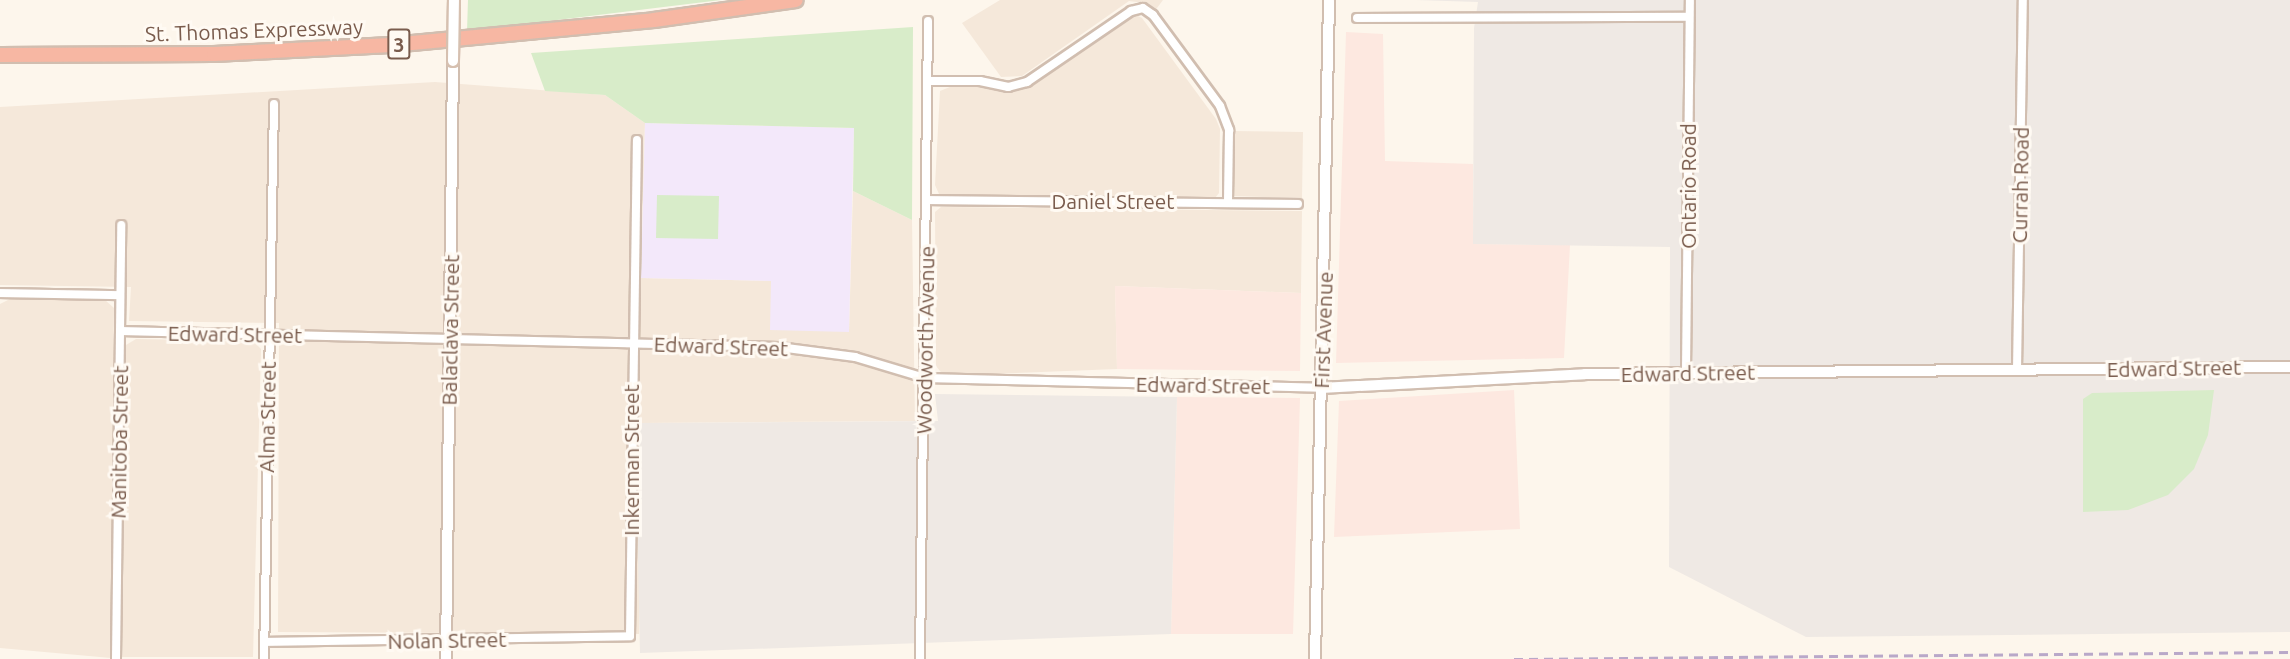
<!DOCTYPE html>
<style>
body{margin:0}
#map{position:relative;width:2290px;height:659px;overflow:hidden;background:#fdf6ec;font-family:Ubuntu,sans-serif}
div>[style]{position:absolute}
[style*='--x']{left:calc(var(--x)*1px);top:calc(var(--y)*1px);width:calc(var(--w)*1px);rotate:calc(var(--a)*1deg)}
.residential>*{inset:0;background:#f5e8da}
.commercial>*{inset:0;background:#fde8e0}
.industrial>*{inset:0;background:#efe9e4}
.education>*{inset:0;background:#f3e8fa}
.green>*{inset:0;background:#d8ecc9}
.roads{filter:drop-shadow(2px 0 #d1beb0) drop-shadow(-2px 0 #d1beb0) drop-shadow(0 2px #d1beb0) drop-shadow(0 -2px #d1beb0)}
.street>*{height:8px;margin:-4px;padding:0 4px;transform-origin:4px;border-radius:4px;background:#fff}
.secondary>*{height:10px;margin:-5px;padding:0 5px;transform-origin:5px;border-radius:5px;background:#fff}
.highway>*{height:14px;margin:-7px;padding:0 7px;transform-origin:7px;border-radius:7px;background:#f7b7a3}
.rail>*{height:3px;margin-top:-1.5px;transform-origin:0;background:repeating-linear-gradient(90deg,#b9a8c9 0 9px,transparent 0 15px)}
.bridges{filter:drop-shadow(2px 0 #d6c0b0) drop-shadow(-2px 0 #d6c0b0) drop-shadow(0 2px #d6c0b0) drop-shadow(0 -2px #d6c0b0)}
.secondary-bridge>*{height:10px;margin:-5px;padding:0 5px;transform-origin:5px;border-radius:5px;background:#fff}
span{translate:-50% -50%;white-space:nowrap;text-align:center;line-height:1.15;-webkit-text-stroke:6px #fffaf3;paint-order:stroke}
.shield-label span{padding:2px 4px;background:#fffaf3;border:2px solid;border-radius:4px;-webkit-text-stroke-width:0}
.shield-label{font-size:20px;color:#7a5c4d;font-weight:700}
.street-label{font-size:21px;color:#7a5c4d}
</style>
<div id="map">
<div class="residential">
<i style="clip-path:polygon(1000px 0,1163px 0,1154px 12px,1144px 3px,1129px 1px,1022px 76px,1001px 77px,962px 23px)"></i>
<i style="clip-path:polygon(1134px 14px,1142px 18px,1216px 119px,1220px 129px,1219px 193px,1215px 198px,939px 194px,935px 185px,940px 91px,950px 87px,1029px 86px,1124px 17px)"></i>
<i style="clip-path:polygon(435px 82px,605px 95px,645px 123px,641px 278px,771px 281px,849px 332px,853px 191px,912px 220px,915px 421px,642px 423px,639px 634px,278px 632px,279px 323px,129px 321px,131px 287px,0 285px,0 107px)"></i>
<i style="clip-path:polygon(1232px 131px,1303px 132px,1302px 198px,1231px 196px)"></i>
<i style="clip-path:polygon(941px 207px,1302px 211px,1301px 293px,1115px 286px,1117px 369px,944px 376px,936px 366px,935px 212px)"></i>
<i style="clip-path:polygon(10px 299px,105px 300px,114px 308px,111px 658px,0 648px,0 304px)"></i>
<i style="clip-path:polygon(136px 339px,253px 341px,261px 349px,253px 657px,122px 657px,126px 345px)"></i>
</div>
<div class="commercial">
<i style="clip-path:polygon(1346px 32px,1383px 34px,1385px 161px,1473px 164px,1473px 244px,1570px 245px,1564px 358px,1336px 363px)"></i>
<i style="clip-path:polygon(1115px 286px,1301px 293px,1300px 371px,1117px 369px)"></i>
<i style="clip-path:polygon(1514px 390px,1520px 529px,1334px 537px,1339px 401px)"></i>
<i style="clip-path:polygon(1177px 397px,1300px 398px,1293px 634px,1171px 634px)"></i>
</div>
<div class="industrial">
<i style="clip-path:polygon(1416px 0,2290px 0,2290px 632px,1806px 637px,1669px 567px,1670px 247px,1473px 244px,1474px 28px,1478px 2px)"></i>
<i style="clip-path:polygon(935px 394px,1177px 397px,1171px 634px,640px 653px,635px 423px,938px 421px)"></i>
</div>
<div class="education">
<i style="clip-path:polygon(645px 123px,854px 128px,849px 332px,770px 330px,771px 281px,641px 278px)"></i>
</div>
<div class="green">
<i style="clip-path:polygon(468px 0,721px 0,467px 31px)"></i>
<i style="clip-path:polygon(913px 27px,912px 220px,853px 191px,854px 128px,645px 123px,605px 95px,545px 91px,531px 53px)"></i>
<i style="clip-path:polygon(657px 195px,719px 196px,718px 239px,656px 238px)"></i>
<i style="clip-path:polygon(2214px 390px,2208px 435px,2194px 469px,2168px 495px,2128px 510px,2083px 512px,2083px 399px,2092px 393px)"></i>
</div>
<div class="roads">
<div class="street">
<i style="--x:1357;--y:18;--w:332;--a:-0.2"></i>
<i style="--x:929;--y:81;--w:51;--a:0"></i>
<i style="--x:980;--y:81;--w:29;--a:12"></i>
<i style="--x:1008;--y:87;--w:20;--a:-15"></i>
<i style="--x:1027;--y:82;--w:126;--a:-34.3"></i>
<i style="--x:1131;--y:11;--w:12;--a:-14"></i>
<i style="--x:1143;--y:8;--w:12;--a:35"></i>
<i style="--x:1153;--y:15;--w:113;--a:53.6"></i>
<i style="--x:1220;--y:106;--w:26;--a:69"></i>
<i style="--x:1229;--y:130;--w:72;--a:90.8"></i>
<i style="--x:927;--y:200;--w:371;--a:0.6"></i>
<i style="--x:0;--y:293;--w:120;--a:1"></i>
<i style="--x:120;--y:331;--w:659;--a:1.39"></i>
<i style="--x:779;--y:347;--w:77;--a:7.5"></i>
<i style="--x:855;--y:357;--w:73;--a:16.7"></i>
<i style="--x:925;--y:378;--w:396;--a:1.4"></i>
<i style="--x:2017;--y:370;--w:370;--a:-89.1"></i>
<i style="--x:1686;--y:372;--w:372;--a:-89.4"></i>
<i style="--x:264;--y:642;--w:366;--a:-0.9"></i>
<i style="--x:630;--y:636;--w:496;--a:-89.2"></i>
<i style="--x:116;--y:659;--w:434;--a:-89.3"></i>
<i style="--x:264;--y:659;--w:555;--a:-88.97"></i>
<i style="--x:920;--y:659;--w:638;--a:-89.28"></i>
</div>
<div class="secondary">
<i style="--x:1321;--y:388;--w:264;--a:-3"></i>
<i style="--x:1585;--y:374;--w:705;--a:-0.57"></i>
<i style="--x:446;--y:659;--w:598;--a:-89.33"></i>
<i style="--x:1315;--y:659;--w:659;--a:-88.78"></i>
</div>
<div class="highway">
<i style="--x:0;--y:55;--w:214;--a:-0.3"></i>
<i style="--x:214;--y:54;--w:177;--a:-2.9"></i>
<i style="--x:391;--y:45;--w:264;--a:-5.4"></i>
<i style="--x:654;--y:20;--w:143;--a:-8"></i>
</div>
</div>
<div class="rail">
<i style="--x:1514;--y:659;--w:776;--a:-0.52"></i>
</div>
<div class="bridges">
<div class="secondary-bridge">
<i style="--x:453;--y:61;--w:61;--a:-89.1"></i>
</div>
</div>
<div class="shield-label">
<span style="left:399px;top:44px">3</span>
</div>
<div class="street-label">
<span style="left:254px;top:30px;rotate:-2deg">St. Thomas Expressway</span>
<span style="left:2020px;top:185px;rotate:-89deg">Currah Road</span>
<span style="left:1688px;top:186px;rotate:-90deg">Ontario Road</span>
<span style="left:1113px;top:201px">Daniel Street</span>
<span style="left:450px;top:330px;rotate:-89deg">Balaclava Street</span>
<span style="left:1323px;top:330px;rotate:-88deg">First Avenue</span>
<span style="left:235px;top:334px;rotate:1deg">Edward Street</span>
<span style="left:925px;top:340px;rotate:-89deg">Woodworth Avenue</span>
<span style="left:721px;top:346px;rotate:2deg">Edward Street</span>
<span style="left:2174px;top:368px;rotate:-1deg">Edward Street</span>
<span style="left:1688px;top:373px;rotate:-1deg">Edward Street</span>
<span style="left:1203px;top:385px;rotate:1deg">Edward Street</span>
<span style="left:267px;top:417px;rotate:-89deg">Alma Street</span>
<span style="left:119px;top:442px;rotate:-89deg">Manitoba Street</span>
<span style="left:631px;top:460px;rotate:-90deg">Inkerman Street</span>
<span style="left:447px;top:640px;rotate:-1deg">Nolan Street</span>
</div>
</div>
